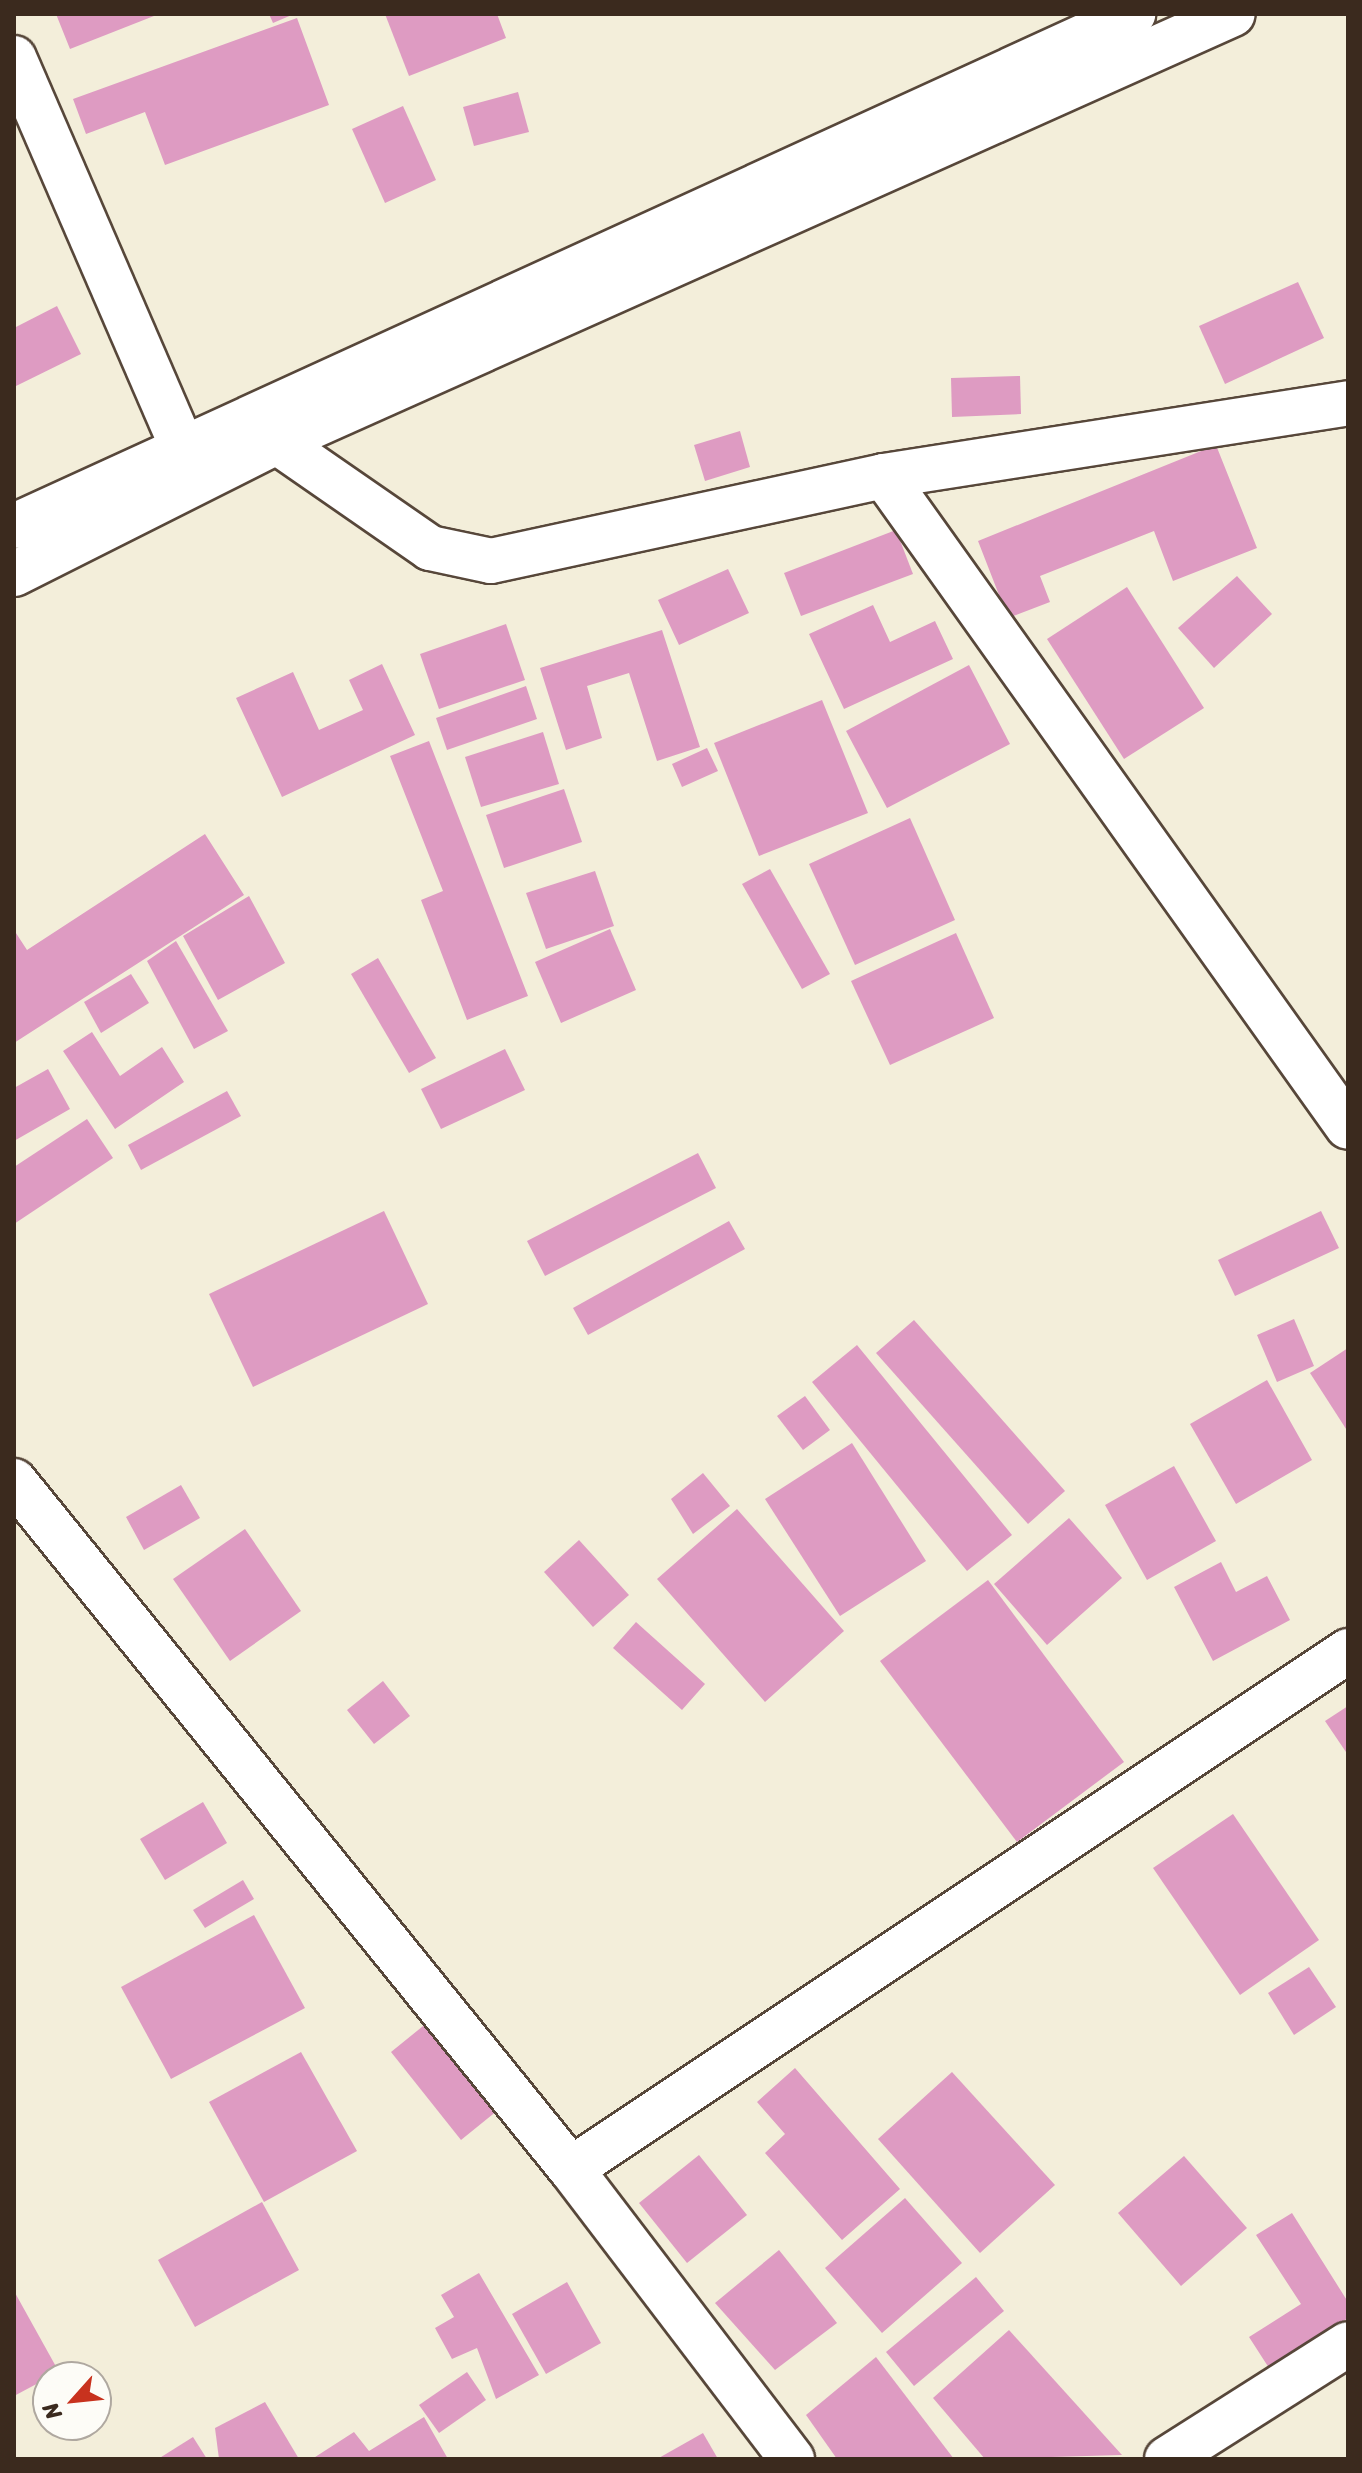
<!DOCTYPE html>
<style>
body{margin:0}
#map{position:relative;width:1362px;height:2473px;overflow:hidden;background:#f3eeda;font-family:Sriracha,sans-serif}
div>[style]{position:absolute}
[style*='--x']{left:calc(var(--x)*1px);top:calc(var(--y)*1px);width:calc(var(--w)*1px);rotate:calc(var(--a)*1deg)}
.building>*{inset:0;background:#de9bc2}
.roads{filter:drop-shadow(2px 0 #57473a) drop-shadow(-2px 0 #57473a) drop-shadow(0 2px #57473a) drop-shadow(0 -2px #57473a)}
.minor>*{height:44px;margin:-22px;padding:0 22px;transform-origin:22px;border-radius:22px;background:#fff}
.major>*{height:44px;margin:-22px;padding:0 22px;transform-origin:22px;border-radius:22px;background:#fff}
span{translate:-50% -50%;white-space:nowrap;text-align:center;line-height:1.15;-webkit-text-stroke:8px #fdfcf7;paint-order:stroke}
.frame{position:absolute;inset:0;border:16px solid #3b2a1e;pointer-events:none}
.north{position:absolute;left:32px;top:2361px;width:80px;height:80px;box-sizing:border-box;background:#fdfcf7;border:2px solid #afa8a0;border-radius:50%;rotate:243deg;font-size:22px;font-weight:700;line-height:32px;text-align:center;color:#3b2a1e}
.north::after{content:'';display:block;margin:auto;width:28px;height:36px;background:#c8321e;clip-path:polygon(50% 0,100% 100%,50% 72%,0 100%)}
</style>
<div id="map">
<div class="building">
<i style="clip-path:polygon(56px 14px,159px 14px,70px 49px)"></i>
<i style="clip-path:polygon(269px 14px,294px 14px,273px 23px)"></i>
<i style="clip-path:polygon(385px 14px,497px 14px,506px 38px,409px 76px)"></i>
<i style="clip-path:polygon(297px 18px,329px 105px,165px 165px,145px 112px,86px 134px,73px 99px)"></i>
<i style="clip-path:polygon(518px 92px,529px 132px,474px 146px,463px 107px)"></i>
<i style="clip-path:polygon(403px 106px,436px 180px,385px 203px,352px 129px)"></i>
<i style="clip-path:polygon(1298px 282px,1324px 338px,1225px 384px,1199px 326px)"></i>
<i style="clip-path:polygon(57px 306px,81px 354px,14px 387px,14px 328px)"></i>
<i style="clip-path:polygon(1020px 376px,1021px 414px,952px 417px,951px 378px)"></i>
<i style="clip-path:polygon(740px 431px,750px 467px,705px 481px,694px 445px)"></i>
<i style="clip-path:polygon(1216px 445px,1257px 548px,1173px 581px,1154px 531px,1040px 576px,1050px 602px,1008px 618px,978px 541px)"></i>
<i style="clip-path:polygon(896px 530px,913px 574px,801px 616px,784px 573px)"></i>
<i style="clip-path:polygon(728px 569px,749px 613px,679px 645px,658px 600px)"></i>
<i style="clip-path:polygon(1237px 576px,1272px 614px,1214px 668px,1178px 628px)"></i>
<i style="clip-path:polygon(1127px 587px,1204px 708px,1124px 759px,1047px 639px)"></i>
<i style="clip-path:polygon(873px 605px,890px 642px,935px 621px,953px 659px,844px 709px,809px 634px)"></i>
<i style="clip-path:polygon(506px 624px,525px 680px,439px 709px,420px 654px)"></i>
<i style="clip-path:polygon(662px 630px,700px 747px,657px 761px,629px 673px,587px 686px,602px 738px,566px 750px,540px 668px)"></i>
<i style="clip-path:polygon(382px 664px,415px 735px,282px 797px,236px 698px,293px 672px,319px 730px,363px 710px,349px 680px)"></i>
<i style="clip-path:polygon(969px 665px,1010px 744px,887px 808px,846px 731px)"></i>
<i style="clip-path:polygon(526px 686px,537px 719px,447px 750px,436px 718px)"></i>
<i style="clip-path:polygon(822px 700px,868px 813px,759px 856px,714px 743px)"></i>
<i style="clip-path:polygon(543px 732px,559px 784px,481px 807px,465px 757px)"></i>
<i style="clip-path:polygon(429px 741px,528px 996px,467px 1020px,421px 900px,443px 891px,390px 756px)"></i>
<i style="clip-path:polygon(707px 748px,718px 771px,682px 787px,672px 764px)"></i>
<i style="clip-path:polygon(564px 789px,582px 842px,504px 868px,486px 815px)"></i>
<i style="clip-path:polygon(910px 818px,955px 920px,855px 965px,809px 864px)"></i>
<i style="clip-path:polygon(205px 834px,244px 895px,14px 1043px,14px 930px,27px 950px)"></i>
<i style="clip-path:polygon(770px 869px,830px 974px,802px 989px,742px 884px)"></i>
<i style="clip-path:polygon(595px 871px,614px 926px,546px 949px,526px 893px)"></i>
<i style="clip-path:polygon(249px 896px,285px 963px,218px 1000px,183px 936px)"></i>
<i style="clip-path:polygon(610px 929px,636px 990px,561px 1023px,535px 962px)"></i>
<i style="clip-path:polygon(956px 933px,994px 1018px,890px 1065px,851px 981px)"></i>
<i style="clip-path:polygon(176px 941px,228px 1031px,194px 1049px,147px 961px)"></i>
<i style="clip-path:polygon(378px 958px,436px 1058px,409px 1073px,351px 974px)"></i>
<i style="clip-path:polygon(131px 974px,149px 1003px,101px 1033px,84px 1002px)"></i>
<i style="clip-path:polygon(92px 1032px,120px 1076px,162px 1047px,184px 1082px,115px 1129px,63px 1051px)"></i>
<i style="clip-path:polygon(505px 1049px,525px 1090px,441px 1129px,421px 1089px)"></i>
<i style="clip-path:polygon(48px 1069px,70px 1109px,14px 1141px,14px 1088px)"></i>
<i style="clip-path:polygon(227px 1091px,241px 1116px,141px 1170px,128px 1145px)"></i>
<i style="clip-path:polygon(87px 1119px,113px 1158px,14px 1224px,14px 1167px)"></i>
<i style="clip-path:polygon(698px 1153px,716px 1188px,545px 1276px,527px 1241px)"></i>
<i style="clip-path:polygon(384px 1211px,428px 1304px,253px 1387px,209px 1294px)"></i>
<i style="clip-path:polygon(1321px 1211px,1339px 1248px,1235px 1296px,1218px 1260px)"></i>
<i style="clip-path:polygon(729px 1221px,745px 1249px,588px 1335px,573px 1308px)"></i>
<i style="clip-path:polygon(1294px 1319px,1314px 1366px,1277px 1382px,1257px 1335px)"></i>
<i style="clip-path:polygon(914px 1320px,1065px 1491px,1028px 1524px,876px 1353px)"></i>
<i style="clip-path:polygon(857px 1345px,1012px 1535px,967px 1571px,812px 1382px)"></i>
<i style="clip-path:polygon(1348px 1348px,1348px 1432px,1310px 1373px)"></i>
<i style="clip-path:polygon(1267px 1380px,1312px 1460px,1236px 1504px,1190px 1424px)"></i>
<i style="clip-path:polygon(805px 1396px,830px 1430px,803px 1450px,777px 1416px)"></i>
<i style="clip-path:polygon(852px 1443px,926px 1561px,840px 1616px,765px 1499px)"></i>
<i style="clip-path:polygon(1174px 1466px,1216px 1541px,1147px 1580px,1105px 1505px)"></i>
<i style="clip-path:polygon(703px 1473px,730px 1506px,693px 1534px,671px 1499px)"></i>
<i style="clip-path:polygon(181px 1485px,200px 1518px,144px 1550px,126px 1517px)"></i>
<i style="clip-path:polygon(737px 1509px,844px 1631px,765px 1702px,657px 1579px)"></i>
<i style="clip-path:polygon(1069px 1518px,1122px 1578px,1047px 1645px,994px 1584px)"></i>
<i style="clip-path:polygon(245px 1529px,301px 1611px,230px 1661px,173px 1579px)"></i>
<i style="clip-path:polygon(579px 1540px,629px 1595px,593px 1627px,544px 1572px)"></i>
<i style="clip-path:polygon(1221px 1562px,1236px 1592px,1267px 1576px,1290px 1620px,1213px 1661px,1174px 1587px)"></i>
<i style="clip-path:polygon(988px 1580px,1124px 1762px,1017px 1842px,880px 1661px)"></i>
<i style="clip-path:polygon(636px 1622px,705px 1684px,682px 1710px,613px 1648px)"></i>
<i style="clip-path:polygon(383px 1681px,410px 1716px,374px 1744px,347px 1710px)"></i>
<i style="clip-path:polygon(1348px 1706px,1348px 1755px,1325px 1721px)"></i>
<i style="clip-path:polygon(203px 1802px,227px 1843px,165px 1880px,140px 1839px)"></i>
<i style="clip-path:polygon(1233px 1814px,1319px 1940px,1240px 1995px,1153px 1868px)"></i>
<i style="clip-path:polygon(243px 1880px,254px 1899px,205px 1928px,193px 1910px)"></i>
<i style="clip-path:polygon(254px 1915px,305px 2008px,171px 2079px,121px 1987px)"></i>
<i style="clip-path:polygon(1309px 1967px,1336px 2007px,1294px 2035px,1268px 1993px)"></i>
<i style="clip-path:polygon(433px 2018px,503px 2106px,461px 2140px,391px 2052px)"></i>
<i style="clip-path:polygon(301px 2052px,357px 2151px,264px 2202px,209px 2102px)"></i>
<i style="clip-path:polygon(795px 2068px,900px 2189px,842px 2240px,765px 2153px,785px 2134px,757px 2102px)"></i>
<i style="clip-path:polygon(952px 2072px,1055px 2185px,980px 2253px,878px 2139px)"></i>
<i style="clip-path:polygon(699px 2155px,747px 2215px,687px 2263px,639px 2203px)"></i>
<i style="clip-path:polygon(1184px 2156px,1247px 2228px,1181px 2286px,1118px 2213px)"></i>
<i style="clip-path:polygon(905px 2198px,962px 2263px,882px 2333px,825px 2268px)"></i>
<i style="clip-path:polygon(262px 2202px,299px 2270px,195px 2327px,158px 2260px)"></i>
<i style="clip-path:polygon(1292px 2213px,1348px 2302px,1348px 2318px,1269px 2368px,1249px 2337px,1301px 2304px,1256px 2235px)"></i>
<i style="clip-path:polygon(779px 2250px,837px 2323px,775px 2370px,715px 2303px)"></i>
<i style="clip-path:polygon(479px 2273px,539px 2375px,496px 2399px,477px 2348px,452px 2359px,435px 2328px,454px 2317px,441px 2295px)"></i>
<i style="clip-path:polygon(976px 2277px,1004px 2311px,914px 2386px,886px 2352px)"></i>
<i style="clip-path:polygon(567px 2282px,601px 2343px,546px 2374px,512px 2314px)"></i>
<i style="clip-path:polygon(14px 2291px,59px 2372px,14px 2396px)"></i>
<i style="clip-path:polygon(1009px 2330px,1122px 2455px,985px 2459px,933px 2398px)"></i>
<i style="clip-path:polygon(876px 2357px,954px 2459px,837px 2459px,806px 2415px)"></i>
<i style="clip-path:polygon(467px 2372px,486px 2400px,439px 2433px,419px 2405px)"></i>
<i style="clip-path:polygon(265px 2402px,299px 2459px,219px 2459px,215px 2428px)"></i>
<i style="clip-path:polygon(424px 2417px,448px 2459px,312px 2459px,354px 2432px,369px 2451px)"></i>
<i style="clip-path:polygon(703px 2433px,718px 2459px,657px 2459px)"></i>
<i style="clip-path:polygon(193px 2437px,207px 2459px,158px 2459px)"></i>
</div>
<div class="roads">
<div class="minor">
<i style="--x:14;--y:58;--w:423;--a:66.6"></i>
<i style="--x:277;--y:442;--w:186;--a:34.7"></i>
<i style="--x:430;--y:548;--w:62;--a:12"></i>
<i style="--x:491;--y:561;--w:402;--a:-12.2"></i>
<i style="--x:884;--y:476;--w:470;--a:-8.9"></i>
<i style="--x:884;--y:476;--w:799;--a:54.52"></i>
<i style="--x:14;--y:1481;--w:885;--a:51.01"></i>
<i style="--x:571;--y:2169;--w:365;--a:52.7"></i>
<i style="--x:571;--y:2169;--w:934;--a:-33.69"></i>
<i style="--x:1167;--y:2459;--w:214;--a:-32.4"></i>
</div>
<div class="major">
<i style="--x:14;--y:526;--w:1231;--a:-24.59"></i>
<i style="--x:14;--y:574;--w:294;--a:-26.7"></i>
<i style="--x:277;--y:442;--w:1047;--a:-24.12"></i>
</div>
</div>
<div class="frame"></div>
<div class="north">N</div>
</div>
